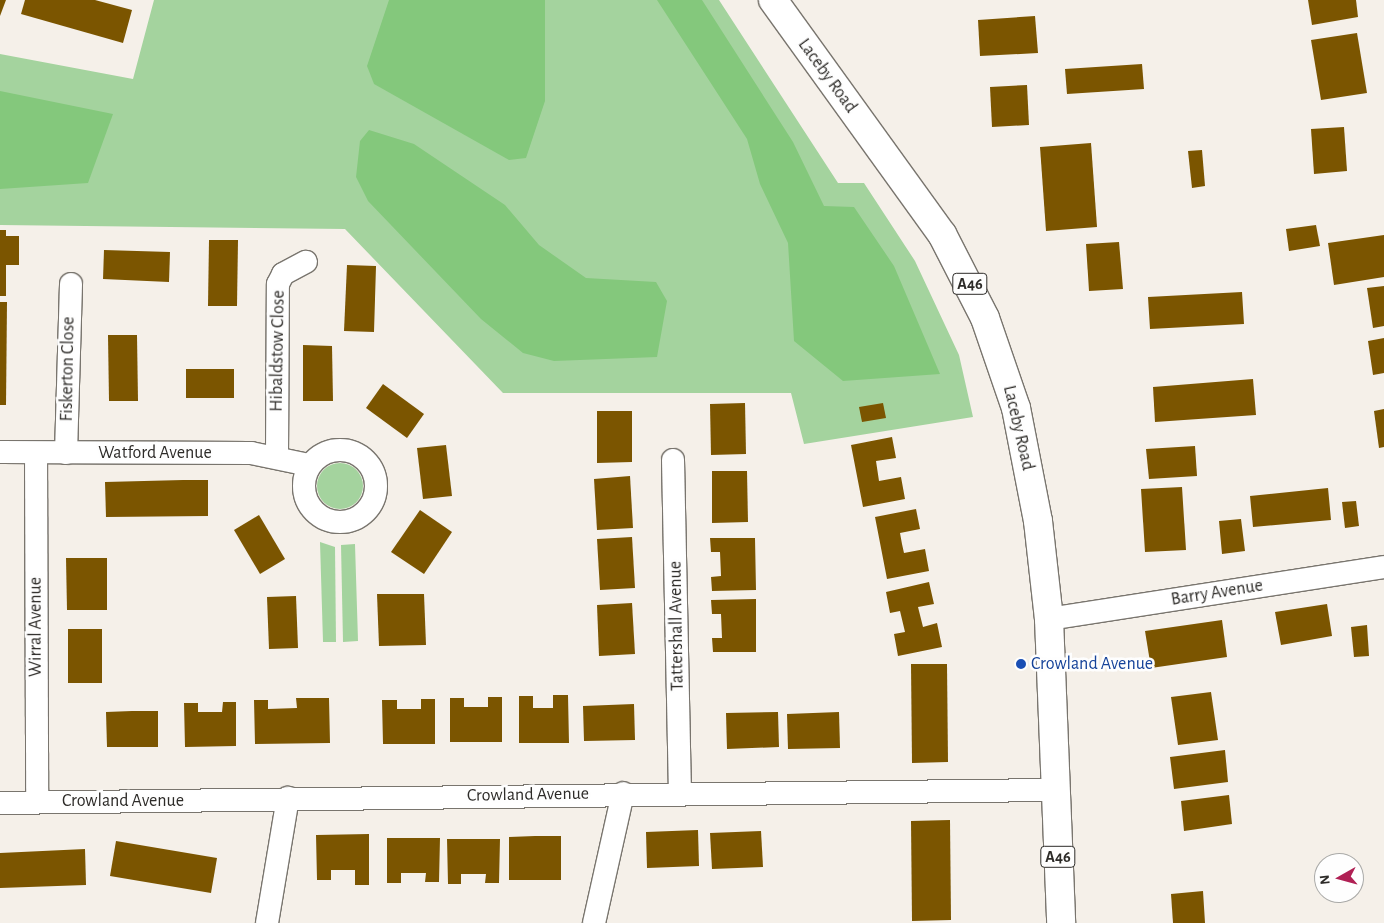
<!DOCTYPE html>
<style>
body{margin:0}
#map{position:relative;width:1384px;height:923px;overflow:hidden;background:#f5f0e9;font-family:"Alegreya Sans",sans-serif}
div>[style]{position:absolute}
[style*='--x']{left:calc(var(--x)*1px);top:calc(var(--y)*1px);width:calc(var(--w)*1px);rotate:calc(var(--a)*1deg)}
.green>*{inset:0;background:#a4d39e}
.round{border-radius:50%}
.forest>*{inset:0;background:#84c87c}
.building>*{inset:0;background:#7b5500}
.roads{filter:drop-shadow(1px 0 #79756e) drop-shadow(-1px 0 #79756e) drop-shadow(0 1px #79756e) drop-shadow(0 -1px #79756e)}
.minor>*{height:22px;margin:-11px;padding:0 11px;transform-origin:11px;border-radius:11px;background:#fff}
.minor>.ring{margin:-11px;padding:0;box-sizing:content-box;background:none;border:22px solid #fff;border-radius:50%}
.trunk>*{height:28px;margin:-14px;padding:0 14px;transform-origin:14px;border-radius:14px;background:#fff}
.dots>*{width:14px;height:14px;translate:-50% -50%;box-sizing:border-box;border:2px solid #fefefe;border-radius:50%}
span{translate:-50% -50%;white-space:nowrap;text-align:center;line-height:1.15;-webkit-text-stroke:5px #fefefe;paint-order:stroke}
.shield-label span{padding:1px 4px;background:#fefefe;border:1px solid;border-radius:4px;-webkit-text-stroke-width:0}
.shield-label{font-size:16px;color:#2d2b28;font-weight:700}
.street-label{font-size:18px;color:#2d2b28}
.transit-label{font-size:18px;color:#164399}
.left{translate:0 -50%;text-align:left}
.north{position:absolute;left:1314px;top:853px;width:50px;height:50px;box-sizing:border-box;background:#fefefe;border:1px solid #aaaaa8;border-radius:50%;rotate:263deg;font-size:14px;font-weight:700;line-height:20px;text-align:center;color:#2d2b28}
.north::after{content:'';display:block;margin:auto;width:18px;height:22px;background:#b02054;clip-path:polygon(50% 0,100% 100%,50% 72%,0 100%)}
</style>
<div id="map">
<div class="green">
<i style="clip-path:polygon(154px 0,719px 0,838px 183px,864px 183px,915px 261px,959px 355px,973px 417px,804px 444px,791px 393px,503px 393px,345px 229px,0 225px,0 54px,133px 79px)"></i>
<i class="round" style="left:317px;top:463px;width:46px;height:46px"></i>
<i style="clip-path:polygon(320px 542px,335px 547px,336px 642px,323px 642px)"></i>
<i style="clip-path:polygon(355px 544px,358px 641px,343px 642px,341px 545px)"></i>
</div>
<div class="forest">
<i style="clip-path:polygon(389px 0,545px 0,545px 101px,526px 158px,509px 160px,374px 84px,367px 66px)"></i>
<i style="clip-path:polygon(657px 0,702px 0,793px 142px,824px 206px,854px 207px,894px 266px,940px 374px,843px 381px,794px 341px,788px 243px,760px 184px,747px 139px)"></i>
<i style="clip-path:polygon(0 91px,113px 114px,88px 183px,0 189px)"></i>
<i style="clip-path:polygon(369px 130px,414px 144px,505px 205px,539px 245px,586px 278px,656px 282px,667px 301px,657px 357px,554px 361px,523px 353px,481px 319px,368px 201px,356px 177px,360px 141px)"></i>
</div>
<div class="building">
<i style="clip-path:polygon(0 0,6px 0,0 16px)"></i>
<i style="clip-path:polygon(25px 0,95px 0,132px 10px,123px 43px,21px 14px)"></i>
<i style="clip-path:polygon(1308px 0,1356px 0,1358px 17px,1312px 25px)"></i>
<i style="clip-path:polygon(1035px 16px,1038px 53px,980px 56px,978px 20px)"></i>
<i style="clip-path:polygon(1357px 33px,1367px 93px,1321px 100px,1311px 40px)"></i>
<i style="clip-path:polygon(1142px 64px,1144px 89px,1067px 94px,1065px 69px)"></i>
<i style="clip-path:polygon(1027px 85px,1029px 125px,992px 127px,990px 87px)"></i>
<i style="clip-path:polygon(1344px 127px,1347px 171px,1314px 174px,1311px 129px)"></i>
<i style="clip-path:polygon(1091px 143px,1097px 227px,1046px 231px,1040px 147px)"></i>
<i style="clip-path:polygon(1202px 150px,1205px 186px,1192px 188px,1188px 151px)"></i>
<i style="clip-path:polygon(1316px 225px,1320px 246px,1289px 251px,1286px 229px)"></i>
<i style="clip-path:polygon(0 230px,6px 230px,6px 236px,19px 236px,19px 265px,6px 265px,6px 296px,0 296px)"></i>
<i style="clip-path:polygon(1384px 235px,1384px 277px,1334px 285px,1328px 243px)"></i>
<i style="clip-path:polygon(209px 240px,238px 240px,237px 306px,208px 306px)"></i>
<i style="clip-path:polygon(1119px 242px,1123px 289px,1089px 291px,1086px 244px)"></i>
<i style="clip-path:polygon(104px 250px,170px 252px,169px 282px,103px 279px)"></i>
<i style="clip-path:polygon(347px 265px,376px 266px,374px 332px,344px 331px)"></i>
<i style="clip-path:polygon(1384px 286px,1384px 326px,1373px 328px,1367px 288px)"></i>
<i style="clip-path:polygon(1242px 292px,1244px 324px,1150px 329px,1148px 297px)"></i>
<i style="clip-path:polygon(0 302px,7px 302px,6px 405px,0 405px)"></i>
<i style="clip-path:polygon(108px 335px,137px 335px,138px 401px,109px 401px)"></i>
<i style="clip-path:polygon(1384px 338px,1384px 373px,1373px 375px,1368px 341px)"></i>
<i style="clip-path:polygon(303px 345px,332px 346px,333px 401px,303px 401px)"></i>
<i style="clip-path:polygon(186px 369px,234px 369px,234px 398px,186px 398px)"></i>
<i style="clip-path:polygon(1253px 379px,1256px 415px,1155px 422px,1153px 387px)"></i>
<i style="clip-path:polygon(383px 384px,424px 414px,407px 438px,366px 408px)"></i>
<i style="clip-path:polygon(745px 403px,746px 454px,711px 455px,710px 404px)"></i>
<i style="clip-path:polygon(883px 403px,886px 418px,862px 422px,859px 407px)"></i>
<i style="clip-path:polygon(1384px 409px,1384px 447px,1379px 448px,1374px 411px)"></i>
<i style="clip-path:polygon(597px 411px,632px 411px,632px 462px,597px 463px)"></i>
<i style="clip-path:polygon(892px 437px,896px 458px,876px 461px,879px 481px,901px 477px,905px 499px,863px 507px,851px 445px)"></i>
<i style="clip-path:polygon(446px 445px,452px 496px,423px 499px,417px 448px)"></i>
<i style="clip-path:polygon(1195px 446px,1197px 476px,1149px 479px,1146px 449px)"></i>
<i style="clip-path:polygon(712px 471px,747px 471px,748px 522px,712px 523px)"></i>
<i style="clip-path:polygon(630px 476px,633px 528px,597px 530px,594px 479px)"></i>
<i style="clip-path:polygon(183px 480px,208px 480px,208px 516px,106px 517px,105px 482px)"></i>
<i style="clip-path:polygon(1182px 487px,1186px 550px,1145px 552px,1141px 489px)"></i>
<i style="clip-path:polygon(1328px 488px,1331px 520px,1253px 527px,1250px 496px)"></i>
<i style="clip-path:polygon(1356px 501px,1359px 526px,1345px 528px,1342px 502px)"></i>
<i style="clip-path:polygon(916px 509px,920px 529px,900px 533px,902px 544px,904px 553px,925px 549px,929px 571px,887px 579px,875px 517px)"></i>
<i style="clip-path:polygon(420px 510px,452px 532px,424px 574px,391px 552px)"></i>
<i style="clip-path:polygon(259px 515px,285px 559px,260px 574px,234px 530px)"></i>
<i style="clip-path:polygon(1241px 519px,1245px 551px,1222px 554px,1219px 521px)"></i>
<i style="clip-path:polygon(632px 537px,635px 588px,600px 590px,597px 539px)"></i>
<i style="clip-path:polygon(710px 538px,755px 538px,756px 590px,712px 591px,711px 577px,721px 576px,720px 552px,711px 552px)"></i>
<i style="clip-path:polygon(66px 558px,107px 558px,107px 610px,67px 610px)"></i>
<i style="clip-path:polygon(929px 582px,934px 604px,918px 607px,923px 627px,937px 623px,942px 647px,898px 656px,894px 634px,905px 632px,900px 611px,890px 613px,886px 592px)"></i>
<i style="clip-path:polygon(377px 594px,424px 594px,426px 645px,379px 646px)"></i>
<i style="clip-path:polygon(296px 596px,298px 648px,269px 649px,267px 597px)"></i>
<i style="clip-path:polygon(756px 599px,756px 652px,713px 652px,712px 638px,722px 638px,721px 614px,712px 614px,711px 600px)"></i>
<i style="clip-path:polygon(632px 603px,635px 654px,599px 656px,597px 605px)"></i>
<i style="clip-path:polygon(1327px 604px,1332px 636px,1281px 645px,1275px 612px)"></i>
<i style="clip-path:polygon(1222px 620px,1227px 657px,1151px 668px,1145px 631px)"></i>
<i style="clip-path:polygon(1367px 625px,1369px 656px,1354px 657px,1351px 627px)"></i>
<i style="clip-path:polygon(68px 629px,102px 629px,102px 683px,68px 683px)"></i>
<i style="clip-path:polygon(911px 664px,947px 664px,948px 762px,912px 763px)"></i>
<i style="clip-path:polygon(1211px 692px,1218px 740px,1178px 745px,1171px 697px)"></i>
<i style="clip-path:polygon(553px 695px,568px 695px,569px 743px,519px 743px,519px 696px,533px 696px,533px 708px,553px 708px)"></i>
<i style="clip-path:polygon(488px 697px,502px 697px,502px 742px,450px 742px,450px 698px,464px 698px,464px 707px,488px 707px)"></i>
<i style="clip-path:polygon(296px 698px,329px 698px,330px 743px,255px 744px,254px 700px,268px 700px,268px 709px,297px 708px)"></i>
<i style="clip-path:polygon(421px 699px,435px 699px,435px 744px,383px 744px,382px 700px,397px 700px,397px 709px,421px 709px)"></i>
<i style="clip-path:polygon(223px 702px,236px 702px,236px 746px,185px 747px,184px 703px,198px 703px,198px 712px,222px 712px)"></i>
<i style="clip-path:polygon(634px 704px,635px 740px,584px 741px,583px 706px)"></i>
<i style="clip-path:polygon(132px 711px,158px 711px,158px 747px,107px 747px,106px 712px)"></i>
<i style="clip-path:polygon(778px 712px,779px 747px,727px 749px,726px 713px)"></i>
<i style="clip-path:polygon(839px 712px,840px 748px,788px 749px,787px 714px)"></i>
<i style="clip-path:polygon(1225px 750px,1228px 782px,1174px 789px,1170px 757px)"></i>
<i style="clip-path:polygon(1229px 795px,1232px 824px,1184px 831px,1181px 801px)"></i>
<i style="clip-path:polygon(950px 820px,951px 920px,912px 921px,911px 821px)"></i>
<i style="clip-path:polygon(698px 830px,699px 866px,647px 868px,646px 832px)"></i>
<i style="clip-path:polygon(761px 831px,763px 867px,712px 869px,710px 833px)"></i>
<i style="clip-path:polygon(369px 834px,369px 885px,355px 885px,355px 870px,331px 870px,331px 880px,317px 880px,316px 835px)"></i>
<i style="clip-path:polygon(535px 836px,561px 836px,561px 880px,509px 880px,509px 837px)"></i>
<i style="clip-path:polygon(387px 838px,440px 838px,439px 882px,425px 882px,426px 873px,401px 873px,401px 883px,387px 883px)"></i>
<i style="clip-path:polygon(447px 839px,500px 839px,499px 883px,485px 883px,486px 874px,461px 874px,461px 884px,448px 884px)"></i>
<i style="clip-path:polygon(116px 841px,217px 858px,211px 893px,110px 876px)"></i>
<i style="clip-path:polygon(85px 849px,86px 885px,0 888px,0 853px)"></i>
<i style="clip-path:polygon(1203px 891px,1205px 923px,1173px 923px,1171px 894px)"></i>
</div>
<div class="roads">
<div class="minor">
<i class="ring" style="left:304px;top:450px;width:50px;height:50px"></i>
<i style="--x:0;--y:452;--w:251;--a:0.2"></i>
<i style="--x:251;--y:453;--w:59;--a:11.7"></i>
<i style="--x:36;--y:453;--w:348;--a:89.8"></i>
<i style="--x:66;--y:453;--w:169;--a:-88.3"></i>
<i style="--x:277;--y:456;--w:172;--a:-89.7"></i>
<i style="--x:278;--y:284;--w:11;--a:-63"></i>
<i style="--x:283;--y:274;--w:26;--a:-28"></i>
<i style="--x:673;--y:460;--w:333;--a:88.8"></i>
<i style="--x:1049;--y:619;--w:339;--a:-8.8"></i>
<i style="--x:0;--y:803;--w:1056;--a:-0.71"></i>
<i style="--x:267;--y:923;--w:127;--a:-80.5"></i>
<i style="--x:594;--y:923;--w:133;--a:-77.4"></i>
</div>
<div class="trunk">
<i style="--x:773;--y:0;--w:289;--a:54.2"></i>
<i style="--x:942;--y:234;--w:94;--a:62.9"></i>
<i style="--x:985;--y:318;--w:95;--a:71"></i>
<i style="--x:1016;--y:408;--w:115;--a:79"></i>
<i style="--x:1038;--y:521;--w:99;--a:83.6"></i>
<i style="--x:1049;--y:619;--w:304;--a:87.7"></i>
</div>
</div>
<div class="dots">
<i style="left:1021px;top:664px;background:#1a4fb4"></i>
</div>
<div class="shield-label">
<span style="left:970px;top:284px">A46</span>
<span style="left:1058px;top:857px">A46</span>
</div>
<div class="street-label">
<span style="left:827px;top:76px;rotate:54deg">Laceby Road</span>
<span style="left:278px;top:351px;rotate:-89deg">Hibaldstow Close</span>
<span style="left:68px;top:369px;rotate:-89deg">Fiskerton Close</span>
<span style="left:1018px;top:428px;rotate:77deg">Laceby Road</span>
<span style="left:155px;top:453px">Watford Avenue</span>
<span style="left:1217px;top:593px;rotate:-9deg">Barry Avenue</span>
<span style="left:677px;top:626px;rotate:-91deg">Tattershall Avenue</span>
<span style="left:36px;top:627px;rotate:-90deg">Wirral Avenue</span>
<span style="left:528px;top:795px;rotate:-1deg">Crowland Avenue</span>
<span style="left:123px;top:801px">Crowland Avenue</span>
</div>
<div class="transit-label">
<span class="left" style="left:1031px;top:664px">Crowland Avenue</span>
</div>
<div class="north">N</div>
</div>
